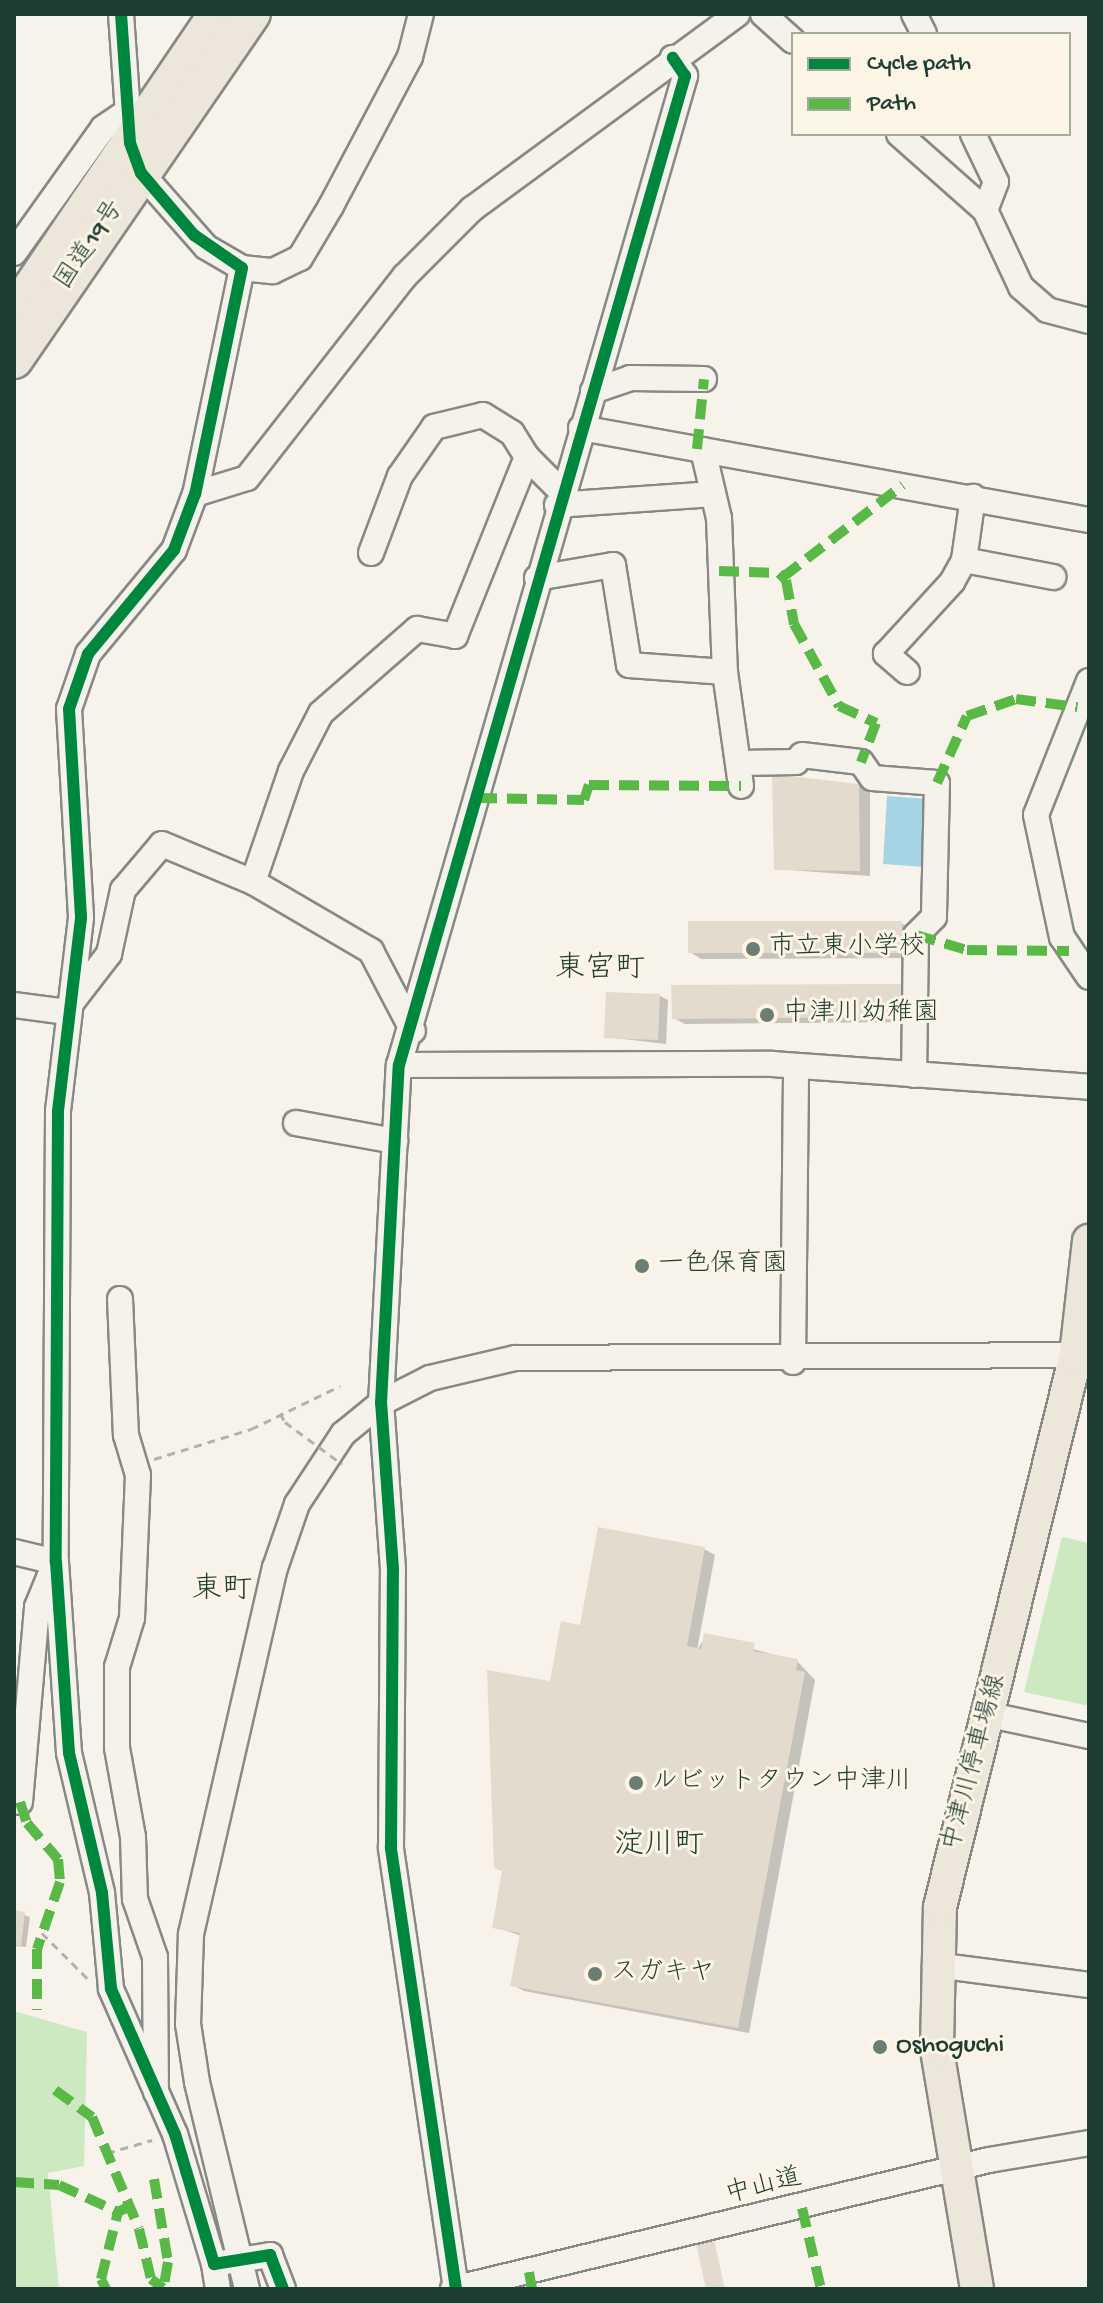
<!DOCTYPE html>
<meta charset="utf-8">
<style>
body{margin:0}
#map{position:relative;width:1103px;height:2303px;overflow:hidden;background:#f7f3ea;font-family:"Gochi Hand","Klee One",sans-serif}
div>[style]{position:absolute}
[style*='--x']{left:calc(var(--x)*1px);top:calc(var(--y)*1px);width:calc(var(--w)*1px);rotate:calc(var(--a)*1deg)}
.green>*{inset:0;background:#cde9c2}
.water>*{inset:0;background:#a5d5e5}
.shadow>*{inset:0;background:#0003}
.building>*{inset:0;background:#e4dbcf}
.path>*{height:3px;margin-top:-1.5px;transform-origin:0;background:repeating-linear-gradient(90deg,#b0b2ad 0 8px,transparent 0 14px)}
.roads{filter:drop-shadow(2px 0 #868984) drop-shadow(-2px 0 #868984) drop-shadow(0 2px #868984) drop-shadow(0 -2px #868984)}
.minor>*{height:24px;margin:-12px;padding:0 12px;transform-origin:12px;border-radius:12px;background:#f5f2ec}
.major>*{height:32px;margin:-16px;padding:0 16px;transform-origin:16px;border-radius:16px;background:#ede6da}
.highway>*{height:36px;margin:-18px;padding:0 18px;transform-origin:18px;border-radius:18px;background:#ede6da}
.path-bridge>*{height:3px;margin-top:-1.5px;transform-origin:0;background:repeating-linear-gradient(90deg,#b0b2ad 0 8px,transparent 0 14px)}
.quiet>*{height:10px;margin-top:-5px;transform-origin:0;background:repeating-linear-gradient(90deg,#58b947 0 20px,transparent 0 30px)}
.cycleway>*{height:12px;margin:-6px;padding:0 6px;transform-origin:6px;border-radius:6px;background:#00873e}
.dots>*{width:22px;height:22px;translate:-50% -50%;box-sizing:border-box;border:4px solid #fcf5e5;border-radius:50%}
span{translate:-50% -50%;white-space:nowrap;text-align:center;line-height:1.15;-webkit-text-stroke:6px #fcf5e5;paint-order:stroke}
.street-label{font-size:26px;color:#1f3d34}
.poi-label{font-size:26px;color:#1f3d34}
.left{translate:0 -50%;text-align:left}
.quarter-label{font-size:30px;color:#1f3d34}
.frame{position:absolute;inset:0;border:16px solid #1f3d34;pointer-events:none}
.legend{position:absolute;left:791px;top:32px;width:280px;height:104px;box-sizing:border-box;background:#fcf5e5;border:2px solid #a4ab9e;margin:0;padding:10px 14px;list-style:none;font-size:24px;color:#1f3d34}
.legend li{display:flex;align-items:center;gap:16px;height:40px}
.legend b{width:40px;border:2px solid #a4ab9e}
</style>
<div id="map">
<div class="green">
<i style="clip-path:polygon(1062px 1537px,1089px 1543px,1089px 1706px,1024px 1692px)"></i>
<i style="clip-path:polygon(14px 2011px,87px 2032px,84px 2166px,48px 2173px,59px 2289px,14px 2289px)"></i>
</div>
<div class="water">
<i style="clip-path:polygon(887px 796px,928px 799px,924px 867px,883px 864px)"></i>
</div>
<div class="shadow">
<i style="clip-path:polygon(859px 786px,870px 792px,870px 876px,776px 869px)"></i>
<i style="clip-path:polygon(901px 923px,912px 929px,912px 958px,701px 959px,690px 952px)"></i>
<i style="clip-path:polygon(901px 986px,912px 992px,912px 1022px,685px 1024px,674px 1018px)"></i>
<i style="clip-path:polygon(660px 996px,668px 1000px,666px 1044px,606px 1037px)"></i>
<i style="clip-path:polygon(704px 1549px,715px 1555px,697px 1650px,706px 1636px,797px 1661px,815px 1680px,749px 2033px,524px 1991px,513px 1985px,522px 1936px,495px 1927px,552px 1684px,581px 1628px)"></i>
<i style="clip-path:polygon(14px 1912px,30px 1917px,26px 1947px,14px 1946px)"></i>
</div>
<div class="building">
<i style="clip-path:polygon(772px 774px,859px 784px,860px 871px,774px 870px)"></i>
<i style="clip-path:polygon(688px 921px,902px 921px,902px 953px,688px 953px)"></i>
<i style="clip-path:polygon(901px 984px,901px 1017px,672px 1019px,671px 985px)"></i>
<i style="clip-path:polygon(606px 992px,660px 994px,658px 1040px,604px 1038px)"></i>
<i style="clip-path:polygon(598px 1527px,705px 1547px,687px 1646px,701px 1649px,704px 1633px,755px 1643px,753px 1651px,798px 1659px,796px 1670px,805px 1672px,738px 2028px,510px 1986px,520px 1933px,492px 1928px,502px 1871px,494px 1868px,487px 1670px,550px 1681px,561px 1621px,580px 1625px)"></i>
<i style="clip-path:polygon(14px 1910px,25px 1912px,21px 1946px,14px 1945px)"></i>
<i style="clip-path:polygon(714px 2240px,725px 2289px,706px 2289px,696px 2244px)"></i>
</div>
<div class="path">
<i style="--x:280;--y:1413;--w:10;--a:61"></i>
<i style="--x:154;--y:1459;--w:102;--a:-17.2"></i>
<i style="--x:251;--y:1429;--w:99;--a:-25.8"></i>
<i style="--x:42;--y:1933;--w:64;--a:45"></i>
<i style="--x:107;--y:2153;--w:47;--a:-16.1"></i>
</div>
<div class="roads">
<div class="minor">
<i style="--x:121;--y:14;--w:129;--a:86"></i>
<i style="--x:130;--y:143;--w:32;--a:70"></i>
<i style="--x:141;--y:173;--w:98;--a:48.7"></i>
<i style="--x:206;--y:247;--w:42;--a:30.3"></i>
<i style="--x:242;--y:268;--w:31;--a:6"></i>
<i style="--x:273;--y:271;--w:30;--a:-26"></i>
<i style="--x:300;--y:258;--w:61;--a:-59.2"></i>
<i style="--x:331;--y:206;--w:169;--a:-62.1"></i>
<i style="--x:410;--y:57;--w:44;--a:-75.7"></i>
<i style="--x:763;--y:14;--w:40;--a:42"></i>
<i style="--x:914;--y:14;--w:22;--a:63"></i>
<i style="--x:899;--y:134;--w:115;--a:41.5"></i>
<i style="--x:985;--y:210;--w:85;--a:64.9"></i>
<i style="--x:1021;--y:287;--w:35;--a:41"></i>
<i style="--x:1047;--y:310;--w:43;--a:14.7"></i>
<i style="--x:973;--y:134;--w:53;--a:64.4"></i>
<i style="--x:996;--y:182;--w:30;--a:111"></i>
<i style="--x:14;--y:253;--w:153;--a:-54.5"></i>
<i style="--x:103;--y:128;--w:29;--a:-34"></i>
<i style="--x:242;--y:268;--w:231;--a:101.7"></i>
<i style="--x:195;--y:494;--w:60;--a:110.6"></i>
<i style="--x:174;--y:550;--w:135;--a:129.6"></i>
<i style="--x:88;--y:654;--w:58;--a:109.1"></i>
<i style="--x:69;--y:709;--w:209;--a:86.7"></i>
<i style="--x:81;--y:918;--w:194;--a:96.8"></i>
<i style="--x:58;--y:1111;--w:451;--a:90.3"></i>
<i style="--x:56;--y:1562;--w:191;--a:86.1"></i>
<i style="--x:69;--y:1753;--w:144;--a:76.7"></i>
<i style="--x:102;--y:1893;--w:96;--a:84.6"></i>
<i style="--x:111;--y:1989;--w:158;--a:66.2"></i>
<i style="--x:175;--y:2134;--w:136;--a:73.3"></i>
<i style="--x:214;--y:2264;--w:57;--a:-9.1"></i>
<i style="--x:270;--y:2255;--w:36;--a:69"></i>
<i style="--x:593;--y:391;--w:39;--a:-19"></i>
<i style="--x:630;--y:378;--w:74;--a:0.8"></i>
<i style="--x:581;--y:428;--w:516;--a:10.27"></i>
<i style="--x:703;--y:450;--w:70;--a:76.8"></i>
<i style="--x:719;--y:518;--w:154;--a:87.8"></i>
<i style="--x:725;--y:672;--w:115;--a:82"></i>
<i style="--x:195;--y:494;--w:54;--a:-17.1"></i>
<i style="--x:247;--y:478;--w:256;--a:-52"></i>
<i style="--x:405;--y:276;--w:95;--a:-45"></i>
<i style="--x:472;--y:209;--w:329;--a:-36.3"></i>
<i style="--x:557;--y:505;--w:156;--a:-4"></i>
<i style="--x:371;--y:553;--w:82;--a:-69.4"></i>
<i style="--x:400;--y:476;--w:60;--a:-55.2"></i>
<i style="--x:434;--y:427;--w:50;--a:-13.8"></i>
<i style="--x:483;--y:415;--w:34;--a:32"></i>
<i style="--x:512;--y:433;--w:28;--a:58"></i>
<i style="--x:964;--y:560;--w:91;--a:10.8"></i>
<i style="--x:537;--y:578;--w:77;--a:-9.7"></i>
<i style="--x:613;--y:565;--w:101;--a:80.9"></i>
<i style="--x:629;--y:665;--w:96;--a:4.2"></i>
<i style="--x:907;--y:672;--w:28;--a:-139"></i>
<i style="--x:886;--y:654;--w:98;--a:-47.5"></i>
<i style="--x:952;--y:582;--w:25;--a:-61"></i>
<i style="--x:964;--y:560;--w:64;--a:-81.9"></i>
<i style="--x:1089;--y:681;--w:144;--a:111.6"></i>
<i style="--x:1036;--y:815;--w:125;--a:78"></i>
<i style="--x:1062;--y:937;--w:48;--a:56"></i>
<i style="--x:740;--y:763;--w:56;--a:-1"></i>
<i style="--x:796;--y:762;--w:9;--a:-49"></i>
<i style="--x:802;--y:755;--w:59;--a:6.8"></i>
<i style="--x:861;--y:762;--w:19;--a:55"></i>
<i style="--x:872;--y:778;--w:65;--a:4.4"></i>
<i style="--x:937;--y:783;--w:134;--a:91.3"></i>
<i style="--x:934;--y:917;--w:25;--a:135"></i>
<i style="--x:916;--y:935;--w:140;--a:90.8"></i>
<i style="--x:253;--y:882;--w:117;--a:-71.1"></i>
<i style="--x:291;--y:771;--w:65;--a:-62.7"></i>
<i style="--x:321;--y:713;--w:128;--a:-41.2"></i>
<i style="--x:417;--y:629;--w:39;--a:10"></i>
<i style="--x:455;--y:636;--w:193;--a:-68.1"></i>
<i style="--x:527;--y:457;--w:48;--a:45"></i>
<i style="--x:72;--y:1002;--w:61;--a:-52.4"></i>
<i style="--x:109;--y:954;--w:66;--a:-77.7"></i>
<i style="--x:123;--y:890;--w:60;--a:-49.7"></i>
<i style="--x:162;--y:844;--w:99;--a:22.7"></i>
<i style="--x:253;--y:882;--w:137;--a:30.3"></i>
<i style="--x:371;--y:951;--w:90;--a:62.3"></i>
<i style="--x:14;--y:1005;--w:53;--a:7.5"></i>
<i style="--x:399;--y:1065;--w:373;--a:-0.2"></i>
<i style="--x:772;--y:1064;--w:318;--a:4.1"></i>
<i style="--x:296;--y:1123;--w:101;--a:10.3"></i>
<i style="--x:120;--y:1299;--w:136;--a:87.5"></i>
<i style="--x:126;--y:1435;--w:42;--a:73.3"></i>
<i style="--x:138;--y:1475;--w:143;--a:92.4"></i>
<i style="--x:132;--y:1618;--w:51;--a:107"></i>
<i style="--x:117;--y:1667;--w:81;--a:90"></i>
<i style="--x:117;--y:1748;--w:90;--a:79.8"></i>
<i style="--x:133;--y:1837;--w:62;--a:88.2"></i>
<i style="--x:135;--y:1899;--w:61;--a:71"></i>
<i style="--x:155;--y:1957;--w:135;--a:89.6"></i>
<i style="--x:793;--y:1362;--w:291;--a:-89.4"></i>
<i style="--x:14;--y:1552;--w:43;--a:13.4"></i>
<i style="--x:990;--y:1715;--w:101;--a:12"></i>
<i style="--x:20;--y:1802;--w:196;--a:-85"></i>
<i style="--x:37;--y:1607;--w:42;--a:-67.7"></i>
<i style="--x:935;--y:1965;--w:155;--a:7.4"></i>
<i style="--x:214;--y:2264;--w:25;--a:81"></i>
<i style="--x:247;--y:2289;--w:213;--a:-103.6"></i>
<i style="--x:197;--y:2082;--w:59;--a:-98.8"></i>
<i style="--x:188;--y:2024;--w:90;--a:-88.1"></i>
<i style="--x:191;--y:1934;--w:376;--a:-77.1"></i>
<i style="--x:275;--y:1568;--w:68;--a:-71"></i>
<i style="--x:297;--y:1504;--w:84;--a:-56.7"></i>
<i style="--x:343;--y:1434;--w:49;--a:-39.2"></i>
<i style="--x:381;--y:1403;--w:55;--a:-27"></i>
<i style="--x:430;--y:1378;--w:87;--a:-13.2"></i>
<i style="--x:515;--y:1358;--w:574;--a:-0.3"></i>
<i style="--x:453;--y:2289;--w:551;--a:-13.53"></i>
<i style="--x:989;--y:2160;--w:101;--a:-9.6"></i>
<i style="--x:456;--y:2289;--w:446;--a:-98.4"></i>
<i style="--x:391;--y:1848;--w:279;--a:-89.6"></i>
<i style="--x:393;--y:1569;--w:166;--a:-94.1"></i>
<i style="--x:381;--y:1403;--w:338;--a:-87"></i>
<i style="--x:399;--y:1065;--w:1030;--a:-73.87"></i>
<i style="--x:685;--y:76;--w:22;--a:-124"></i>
</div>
<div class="major">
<i style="--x:977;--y:2289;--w:243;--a:-99.5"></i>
<i style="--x:937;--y:2049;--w:142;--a:-88.8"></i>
<i style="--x:940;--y:1907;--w:569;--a:-76.16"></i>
<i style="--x:1076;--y:1355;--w:115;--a:-83.5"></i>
</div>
<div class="highway">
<i style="--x:14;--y:313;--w:361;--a:-55.8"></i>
<i style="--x:14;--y:360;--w:420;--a:-55.5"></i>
</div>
</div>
<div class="path-bridge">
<i style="--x:285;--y:1422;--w:71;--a:36.4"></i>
</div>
<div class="quiet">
<i style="--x:697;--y:449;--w:70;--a:-84.3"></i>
<i style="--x:719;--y:571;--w:60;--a:1.9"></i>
<i style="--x:779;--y:573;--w:10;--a:45"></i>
<i style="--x:786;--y:580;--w:45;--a:79.7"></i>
<i style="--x:794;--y:624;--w:94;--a:61.2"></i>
<i style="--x:839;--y:706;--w:41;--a:24.7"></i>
<i style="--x:876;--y:723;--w:42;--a:111"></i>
<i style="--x:783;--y:577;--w:151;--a:-37.5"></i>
<i style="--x:937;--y:783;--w:73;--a:-65.9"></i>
<i style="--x:967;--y:716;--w:52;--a:-19.1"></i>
<i style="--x:1016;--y:699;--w:62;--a:7.5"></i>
<i style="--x:477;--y:798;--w:107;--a:1.1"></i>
<i style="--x:584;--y:800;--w:16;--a:-72"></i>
<i style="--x:589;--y:785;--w:152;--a:0.4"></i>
<i style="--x:916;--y:935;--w:53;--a:16.4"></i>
<i style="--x:967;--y:950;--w:102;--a:0.6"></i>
<i style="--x:20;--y:1802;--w:22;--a:72"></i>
<i style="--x:27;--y:1823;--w:48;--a:49.3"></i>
<i style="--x:58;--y:1859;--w:23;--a:85"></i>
<i style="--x:60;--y:1882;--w:71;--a:108.9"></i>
<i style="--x:37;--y:1949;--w:61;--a:90"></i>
<i style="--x:55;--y:2090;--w:46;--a:36.1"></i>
<i style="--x:92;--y:2117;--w:121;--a:67.2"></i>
<i style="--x:139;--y:2229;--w:51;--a:76.5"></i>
<i style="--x:151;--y:2279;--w:15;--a:37"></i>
<i style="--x:154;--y:2179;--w:84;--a:80.4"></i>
<i style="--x:168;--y:2262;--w:27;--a:100"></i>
<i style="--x:14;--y:2182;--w:45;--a:3.8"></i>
<i style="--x:59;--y:2185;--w:65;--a:24.6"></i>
<i style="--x:118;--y:2212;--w:11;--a:-27"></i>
<i style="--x:802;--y:2208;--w:83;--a:76.8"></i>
<i style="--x:529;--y:2272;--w:17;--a:80"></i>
<i style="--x:106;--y:2289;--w:11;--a:-117"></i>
<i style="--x:101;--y:2279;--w:69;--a:-75.8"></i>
</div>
<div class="cycleway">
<i style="--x:121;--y:14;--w:129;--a:86"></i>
<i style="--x:130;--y:143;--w:32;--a:70"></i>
<i style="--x:141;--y:173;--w:82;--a:49.5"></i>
<i style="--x:194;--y:235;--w:58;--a:34.5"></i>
<i style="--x:242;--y:268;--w:231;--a:101.7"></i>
<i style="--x:195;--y:494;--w:60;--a:110.6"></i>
<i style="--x:174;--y:550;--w:135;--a:129.6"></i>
<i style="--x:88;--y:654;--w:58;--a:109.1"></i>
<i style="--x:69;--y:709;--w:209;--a:86.7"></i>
<i style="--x:81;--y:918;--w:194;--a:96.8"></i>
<i style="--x:58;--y:1111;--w:451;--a:90.3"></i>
<i style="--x:56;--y:1562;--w:191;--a:86.1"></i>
<i style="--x:69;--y:1753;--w:144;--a:76.7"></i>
<i style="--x:102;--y:1893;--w:96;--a:84.6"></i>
<i style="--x:111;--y:1989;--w:158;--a:66.2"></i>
<i style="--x:175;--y:2134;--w:136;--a:73.3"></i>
<i style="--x:214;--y:2264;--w:57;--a:-9.1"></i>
<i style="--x:270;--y:2255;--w:36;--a:69"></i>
<i style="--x:456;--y:2289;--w:446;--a:-98.4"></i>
<i style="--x:391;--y:1848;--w:279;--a:-89.6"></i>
<i style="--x:393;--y:1569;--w:166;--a:-94.1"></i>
<i style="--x:381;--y:1403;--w:338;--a:-87"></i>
<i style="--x:399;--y:1065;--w:1030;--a:-73.87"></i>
<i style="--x:685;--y:76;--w:22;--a:-124"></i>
</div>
<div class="dots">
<i style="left:753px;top:949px;background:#6b7d74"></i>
<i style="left:767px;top:1015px;background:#6b7d74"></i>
<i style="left:642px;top:1266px;background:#6b7d74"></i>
<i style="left:636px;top:1783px;background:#6b7d74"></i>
<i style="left:595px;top:1974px;background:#6b7d74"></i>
<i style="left:880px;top:2047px;background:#6b7d74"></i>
</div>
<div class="street-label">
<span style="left:91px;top:246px;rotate:-56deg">国道19号</span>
<span style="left:976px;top:1763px;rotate:-75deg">中津川停車場線</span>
<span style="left:764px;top:2188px;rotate:-14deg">中山道</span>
</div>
<div class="poi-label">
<span class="left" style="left:769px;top:949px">市立東小学校</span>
<span class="left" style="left:783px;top:1015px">中津川幼稚園</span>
<span class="left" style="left:658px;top:1266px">一色保育園</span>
<span class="left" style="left:652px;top:1783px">ルビットタウン中津川</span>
<span class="left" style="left:611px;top:1974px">スガキヤ</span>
<span class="left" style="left:896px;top:2047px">Oshoguchi</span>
</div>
<div class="quarter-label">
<span style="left:600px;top:971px">東宮町</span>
<span style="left:222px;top:1592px">東町</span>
<span style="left:659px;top:1847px">淀川町</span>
</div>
<div class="frame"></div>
<ul class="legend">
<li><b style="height:10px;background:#00873e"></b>Cycle path</li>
<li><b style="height:10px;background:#58b947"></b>Path</li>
</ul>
</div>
